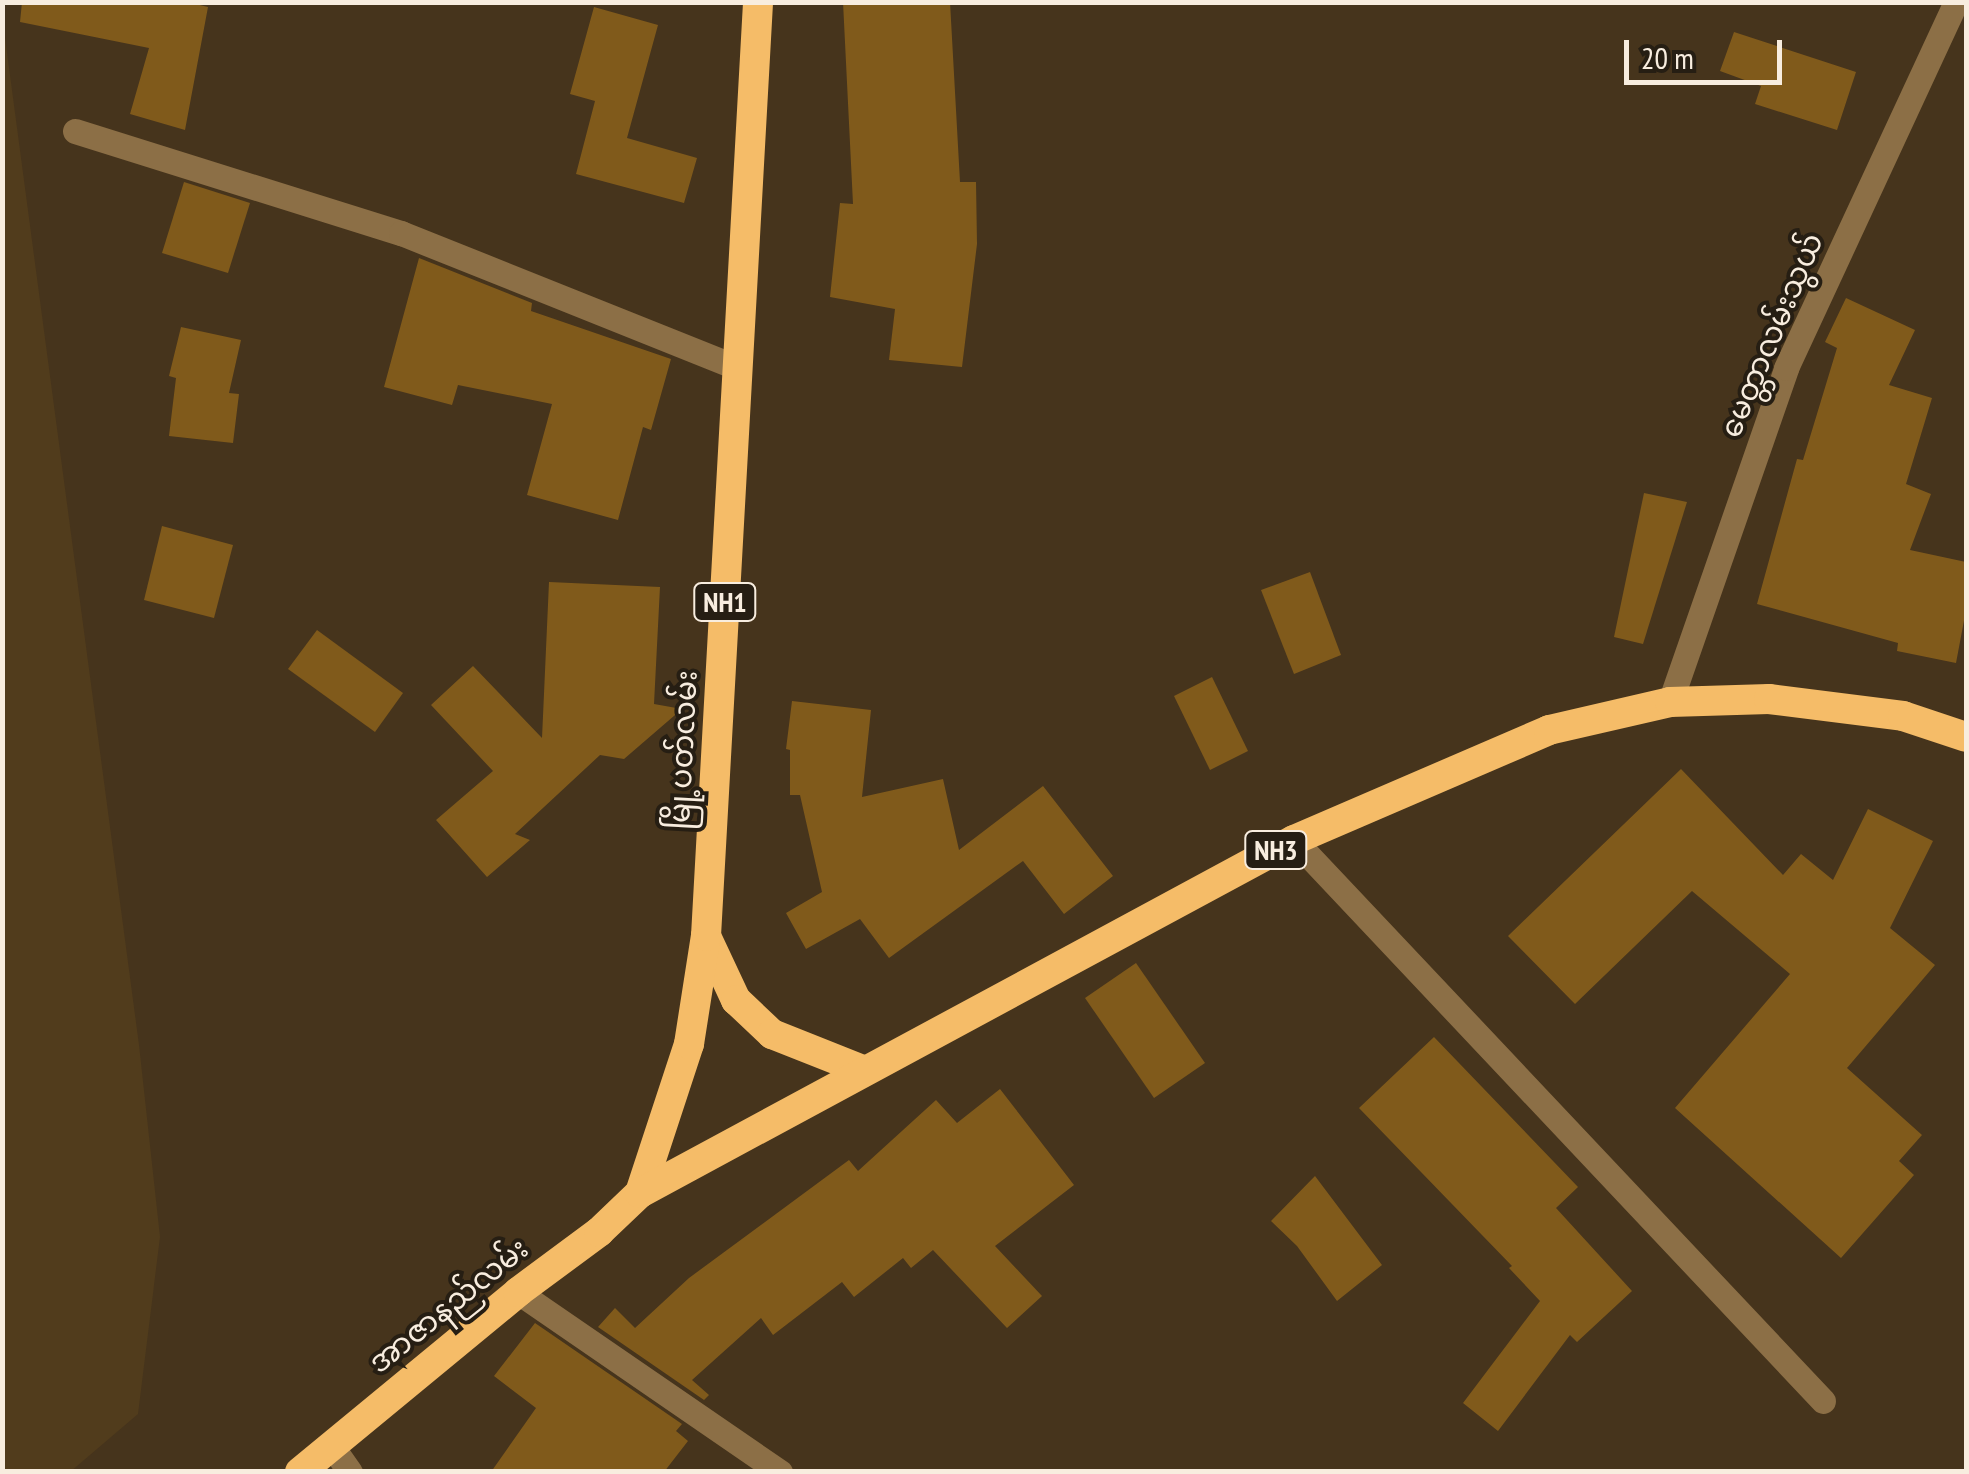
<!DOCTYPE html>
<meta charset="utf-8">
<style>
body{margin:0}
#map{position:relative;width:1969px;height:1474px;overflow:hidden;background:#46341c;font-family:"PT Sans Narrow","Noto Sans Myanmar",sans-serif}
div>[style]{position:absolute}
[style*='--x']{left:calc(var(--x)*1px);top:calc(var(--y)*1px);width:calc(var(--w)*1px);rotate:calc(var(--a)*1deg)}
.built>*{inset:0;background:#513c1c}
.building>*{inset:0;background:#805a1b}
.lane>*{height:25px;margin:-12.5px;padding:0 12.5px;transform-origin:12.5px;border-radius:12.5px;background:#8c6f46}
.street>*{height:25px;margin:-12.5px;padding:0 12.5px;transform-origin:12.5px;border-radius:12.5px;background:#8c6f46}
.highway>*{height:30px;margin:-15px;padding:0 15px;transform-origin:15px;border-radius:15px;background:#f5bc68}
span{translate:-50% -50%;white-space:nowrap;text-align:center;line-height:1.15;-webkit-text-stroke:8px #261e13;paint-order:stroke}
.shield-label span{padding:2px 8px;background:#261e13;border:2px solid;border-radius:8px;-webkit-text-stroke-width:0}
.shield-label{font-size:28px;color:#f8eddf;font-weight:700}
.street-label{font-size:30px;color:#f8eddf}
.frame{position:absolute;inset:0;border:5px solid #f8eddf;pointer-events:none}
.scale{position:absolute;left:1624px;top:40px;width:158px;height:45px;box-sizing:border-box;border:5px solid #f8eddf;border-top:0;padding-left:12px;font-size:30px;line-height:35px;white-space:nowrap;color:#f8eddf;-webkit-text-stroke:8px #261e13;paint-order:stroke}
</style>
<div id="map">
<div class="built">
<i style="clip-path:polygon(2px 15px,139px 1045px,160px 1237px,138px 1414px,70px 1472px,2px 1471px)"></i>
</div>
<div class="building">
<i style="clip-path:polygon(22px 2px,187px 2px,208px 7px,185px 130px,130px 114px,149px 48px,20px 22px)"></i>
<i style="clip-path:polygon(843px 2px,950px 2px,960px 182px,976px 182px,977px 244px,962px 367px,889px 360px,895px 309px,830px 297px,840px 203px,853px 204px)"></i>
<i style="clip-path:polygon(594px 7px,658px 25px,627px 138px,697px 158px,684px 203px,576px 174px,595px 101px,570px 94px)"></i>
<i style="clip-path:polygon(1734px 32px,1856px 72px,1837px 130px,1755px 104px,1761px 86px,1720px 71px)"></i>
<i style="clip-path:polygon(184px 182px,250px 203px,228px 273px,162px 253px)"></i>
<i style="clip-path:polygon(419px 258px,532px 303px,531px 311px,671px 359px,651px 430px,643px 427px,618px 520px,527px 495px,552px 404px,458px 385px,452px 405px,384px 387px)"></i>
<i style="clip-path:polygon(1846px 298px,1915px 330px,1889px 385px,1932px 398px,1906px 484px,1931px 494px,1910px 550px,1966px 562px,1966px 610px,1956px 663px,1897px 651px,1898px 643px,1757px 604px,1797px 459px,1803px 460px,1837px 348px,1825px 342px)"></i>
<i style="clip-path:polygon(181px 327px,241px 340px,229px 393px,239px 394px,233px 443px,169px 436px,176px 378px,169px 376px)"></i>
<i style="clip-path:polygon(1644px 493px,1687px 502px,1643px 644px,1614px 637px)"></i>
<i style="clip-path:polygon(162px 526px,233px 545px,214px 618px,144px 600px)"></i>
<i style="clip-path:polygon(1310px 572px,1341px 655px,1294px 674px,1261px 590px)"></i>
<i style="clip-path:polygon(549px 582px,660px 587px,654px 704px,682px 709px,624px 759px,600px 755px,515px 834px,530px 840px,487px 877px,436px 820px,493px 771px,431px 705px,473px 666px,542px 738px)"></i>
<i style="clip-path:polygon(317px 630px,403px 693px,375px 732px,288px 669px)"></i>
<i style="clip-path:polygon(1212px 677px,1248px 751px,1210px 770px,1174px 696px)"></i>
<i style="clip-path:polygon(792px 701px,871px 710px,862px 797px,943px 779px,959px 850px,1043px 786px,1113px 876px,1064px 914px,1023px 861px,889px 958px,860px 919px,806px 949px,786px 913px,822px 892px,800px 795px,790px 795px,790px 750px,786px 749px)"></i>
<i style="clip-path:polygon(1681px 769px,1783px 875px,1801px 854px,1833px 880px,1868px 809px,1933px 841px,1890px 928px,1935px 965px,1847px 1068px,1922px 1135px,1899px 1161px,1914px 1175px,1841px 1258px,1675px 1108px,1790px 974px,1692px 891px,1575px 1004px,1508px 936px)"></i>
<i style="clip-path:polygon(1136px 963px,1205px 1063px,1154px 1098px,1085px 998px)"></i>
<i style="clip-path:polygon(1434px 1037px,1578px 1187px,1556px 1208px,1632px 1291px,1577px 1342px,1570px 1335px,1498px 1431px,1463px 1403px,1540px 1301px,1509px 1268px,1512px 1266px,1359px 1108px)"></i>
<i style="clip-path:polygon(1000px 1089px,1074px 1185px,995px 1246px,1042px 1296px,1007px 1328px,933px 1250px,911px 1268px,903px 1258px,854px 1297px,842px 1282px,773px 1335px,761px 1318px,692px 1380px,709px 1395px,704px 1400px,598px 1327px,615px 1308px,635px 1328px,689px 1278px,849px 1160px,858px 1171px,936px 1100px,957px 1123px)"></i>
<i style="clip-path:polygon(1315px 1176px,1382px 1265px,1337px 1301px,1297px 1246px,1271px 1221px)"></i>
<i style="clip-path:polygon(535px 1323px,682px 1424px,676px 1431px,688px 1441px,664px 1472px,491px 1472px,536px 1408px,494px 1376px)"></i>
</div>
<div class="lane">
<i style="--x:75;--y:131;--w:342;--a:17.4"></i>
<i style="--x:401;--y:233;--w:363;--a:21.8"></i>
<i style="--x:1294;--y:840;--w:771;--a:46.68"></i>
<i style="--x:518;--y:1292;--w:318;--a:34.5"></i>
<i style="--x:331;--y:1445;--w:33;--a:55"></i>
</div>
<div class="street">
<i style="--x:1670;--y:702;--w:354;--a:-70.8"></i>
<i style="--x:1786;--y:368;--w:404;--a:-65.1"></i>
</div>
<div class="highway">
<i style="--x:706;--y:936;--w:71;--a:64.9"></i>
<i style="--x:736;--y:1000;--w:50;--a:43.4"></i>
<i style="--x:772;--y:1034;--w:98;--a:21.6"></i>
<i style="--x:640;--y:1193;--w:157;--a:-71.8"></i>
<i style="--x:689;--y:1044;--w:109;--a:-81.1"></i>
<i style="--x:706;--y:936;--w:935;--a:-86.81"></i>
<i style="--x:300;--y:1472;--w:283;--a:-39.5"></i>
<i style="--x:518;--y:1292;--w:101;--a:-36.5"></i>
<i style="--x:599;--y:1232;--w:57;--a:-43.6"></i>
<i style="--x:640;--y:1193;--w:743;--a:-28.36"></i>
<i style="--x:1294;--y:840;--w:278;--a:-23.3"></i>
<i style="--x:1549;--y:730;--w:124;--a:-13"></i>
<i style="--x:1670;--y:702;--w:99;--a:-1.7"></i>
<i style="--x:1769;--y:699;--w:135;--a:7.2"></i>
<i style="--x:1903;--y:716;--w:66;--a:18.4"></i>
</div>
<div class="shield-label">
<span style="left:725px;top:602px">NH1</span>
<span style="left:1276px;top:850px">NH3</span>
</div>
<div class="street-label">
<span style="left:1771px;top:335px;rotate:-67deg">မေတ္တာလမ်းသွယ်</span>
<span style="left:682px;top:750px;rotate:-87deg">မြို့ပတ်လမ်း</span>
<span style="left:448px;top:1305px;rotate:-39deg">အာဇာနည်လမ်း</span>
</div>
<div class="frame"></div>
<div class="scale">20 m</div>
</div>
